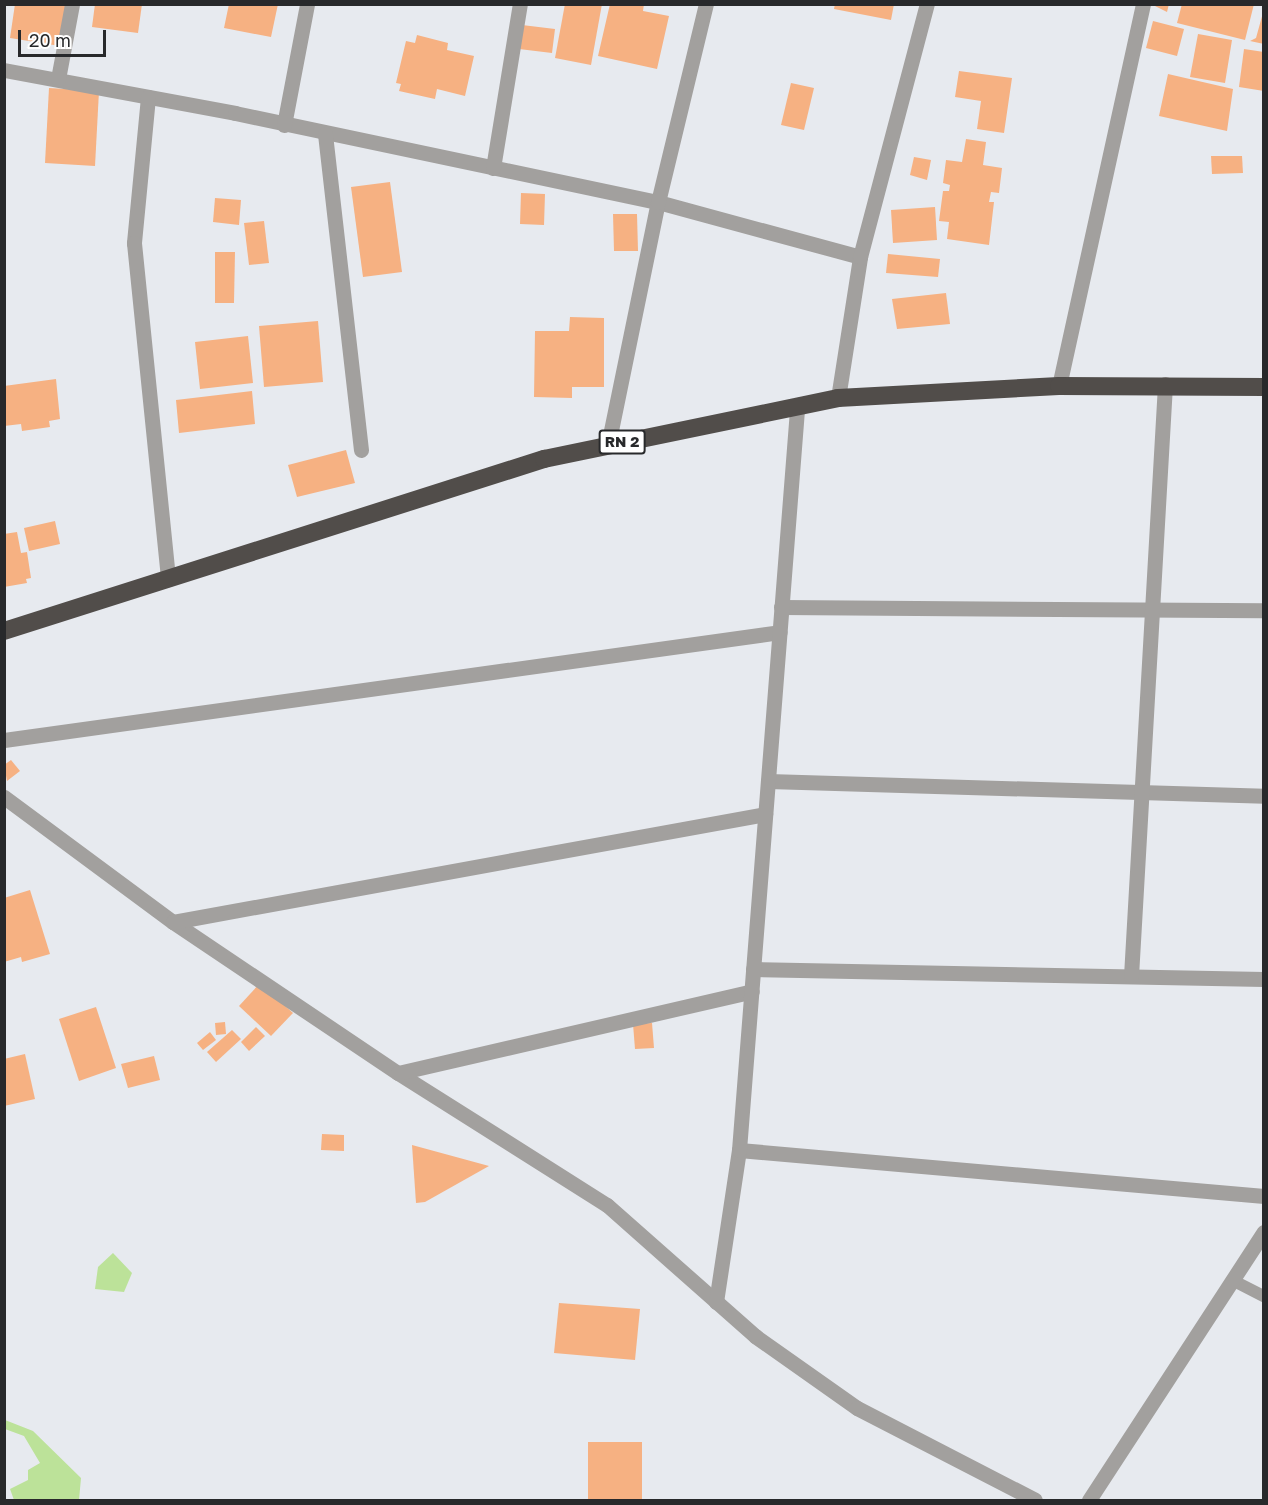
<!DOCTYPE html>
<style>
body{margin:0}
#map{position:relative;width:1268px;height:1505px;overflow:hidden;background:#e7eaef;font-family:"Golos Text",sans-serif}
div>[style]{position:absolute}
[style*='--x']{left:calc(var(--x)*1px);top:calc(var(--y)*1px);width:calc(var(--w)*1px);rotate:calc(var(--a)*1deg)}
.green>*{inset:0;background:#bce299}
.building>*{inset:0;background:#f6b182}
.lane>*{height:12px;margin:-6px;padding:0 6px;transform-origin:6px;border-radius:6px;background:#a2a09e}
.street>*{height:15px;margin:-7.5px;padding:0 7.5px;transform-origin:7.5px;border-radius:7.5px;background:#a2a09e}
.highway>*{height:18px;margin:-9px;padding:0 9px;transform-origin:9px;border-radius:9px;background:#514d4a}
span{translate:-50% -50%;white-space:nowrap;text-align:center;line-height:1.15;-webkit-text-stroke:4.5px #fff;paint-order:stroke}
.shield-label span{padding:2px 4px;background:#fff;border:2px solid;border-radius:4px;-webkit-text-stroke-width:0}
.shield-label{font-size:15px;color:#28292b;font-weight:700}
.frame{position:absolute;inset:0;border:6px solid #28292b;pointer-events:none}
.scale{position:absolute;left:18px;top:30px;width:88px;height:27px;box-sizing:border-box;border:3px solid #28292b;border-top:0;padding-left:8px;font-size:18px;line-height:21px;white-space:nowrap;color:#28292b;-webkit-text-stroke:4px #fff;paint-order:stroke}
</style>
<div id="map">
<div class="green">
<i style="clip-path:polygon(113px 1253px,132px 1273px,124px 1292px,95px 1289px,98px 1267px)"></i>
<i style="clip-path:polygon(5px 1420px,33px 1431px,81px 1478px,79px 1500px,14px 1500px,10px 1489px,28px 1480px,28px 1470px,40px 1463px,24px 1436px,5px 1429px)"></i>
</div>
<div class="building">
<i style="clip-path:polygon(15px 4px,66px 4px,60px 46px,10px 38px)"></i>
<i style="clip-path:polygon(95px 4px,142px 4px,138px 33px,92px 27px)"></i>
<i style="clip-path:polygon(229px 4px,278px 4px,271px 37px,224px 28px)"></i>
<i style="clip-path:polygon(565px 4px,602px 4px,591px 65px,555px 58px)"></i>
<i style="clip-path:polygon(610px 4px,644px 4px,643px 11px,669px 16px,657px 69px,598px 56px)"></i>
<i style="clip-path:polygon(835px 4px,894px 4px,891px 20px,834px 9px)"></i>
<i style="clip-path:polygon(1151px 4px,1169px 4px,1167px 12px)"></i>
<i style="clip-path:polygon(1182px 4px,1254px 4px,1245px 40px,1177px 23px)"></i>
<i style="clip-path:polygon(1264px 9px,1264px 44px,1250px 41px,1256px 38px)"></i>
<i style="clip-path:polygon(1153px 21px,1184px 29px,1177px 56px,1146px 48px)"></i>
<i style="clip-path:polygon(522px 25px,555px 29px,552px 53px,519px 49px)"></i>
<i style="clip-path:polygon(1198px 34px,1232px 40px,1225px 83px,1190px 77px)"></i>
<i style="clip-path:polygon(417px 35px,448px 43px,447px 50px,474px 56px,465px 96px,437px 89px,435px 99px,399px 91px,401px 84px,396px 83px,406px 41px,415px 43px)"></i>
<i style="clip-path:polygon(1244px 49px,1264px 52px,1264px 91px,1239px 87px)"></i>
<i style="clip-path:polygon(959px 71px,1012px 78px,1004px 133px,977px 129px,981px 101px,955px 97px)"></i>
<i style="clip-path:polygon(1168px 74px,1233px 89px,1227px 131px,1159px 116px)"></i>
<i style="clip-path:polygon(791px 83px,814px 88px,804px 130px,781px 125px)"></i>
<i style="clip-path:polygon(49px 88px,99px 91px,95px 166px,45px 163px)"></i>
<i style="clip-path:polygon(966px 139px,986px 142px,983px 165px,1002px 168px,999px 193px,991px 192px,989px 202px,994px 202px,989px 245px,947px 239px,949px 222px,939px 221px,943px 191px,949px 191px,950px 185px,943px 183px,946px 160px,962px 162px)"></i>
<i style="clip-path:polygon(1211px 156px,1242px 156px,1243px 173px,1212px 174px)"></i>
<i style="clip-path:polygon(914px 157px,931px 160px,927px 180px,910px 175px)"></i>
<i style="clip-path:polygon(390px 182px,402px 272px,363px 277px,351px 187px)"></i>
<i style="clip-path:polygon(521px 193px,545px 194px,544px 225px,520px 224px)"></i>
<i style="clip-path:polygon(215px 198px,241px 200px,239px 225px,213px 222px)"></i>
<i style="clip-path:polygon(935px 207px,937px 240px,893px 243px,891px 210px)"></i>
<i style="clip-path:polygon(613px 214px,637px 214px,638px 251px,614px 251px)"></i>
<i style="clip-path:polygon(264px 221px,269px 263px,249px 265px,244px 223px)"></i>
<i style="clip-path:polygon(215px 252px,235px 252px,234px 303px,215px 303px)"></i>
<i style="clip-path:polygon(888px 254px,940px 259px,938px 277px,886px 273px)"></i>
<i style="clip-path:polygon(946px 293px,950px 324px,897px 329px,892px 299px)"></i>
<i style="clip-path:polygon(570px 317px,604px 318px,604px 387px,572px 387px,572px 398px,534px 397px,535px 331px,569px 331px)"></i>
<i style="clip-path:polygon(318px 321px,323px 382px,264px 387px,259px 326px)"></i>
<i style="clip-path:polygon(248px 336px,253px 383px,200px 389px,195px 342px)"></i>
<i style="clip-path:polygon(56px 379px,60px 419px,49px 421px,50px 427px,22px 431px,21px 424px,4px 426px,4px 386px)"></i>
<i style="clip-path:polygon(252px 391px,255px 424px,179px 433px,176px 400px)"></i>
<i style="clip-path:polygon(346px 450px,355px 483px,297px 497px,288px 465px)"></i>
<i style="clip-path:polygon(55px 521px,60px 544px,29px 551px,24px 528px)"></i>
<i style="clip-path:polygon(17px 532px,21px 553px,27px 552px,31px 578px,26px 579px,27px 583px,4px 587px,4px 534px)"></i>
<i style="clip-path:polygon(11px 760px,20px 771px,7px 781px,4px 765px)"></i>
<i style="clip-path:polygon(30px 890px,50px 954px,22px 962px,21px 957px,4px 962px,4px 898px)"></i>
<i style="clip-path:polygon(260px 983px,293px 1013px,271px 1036px,239px 1006px)"></i>
<i style="clip-path:polygon(96px 1007px,116px 1068px,79px 1081px,59px 1019px)"></i>
<i style="clip-path:polygon(225px 1022px,226px 1034px,216px 1035px,215px 1023px)"></i>
<i style="clip-path:polygon(652px 1023px,654px 1048px,635px 1049px,633px 1024px)"></i>
<i style="clip-path:polygon(256px 1027px,265px 1036px,249px 1051px,241px 1042px)"></i>
<i style="clip-path:polygon(232px 1030px,241px 1039px,216px 1062px,207px 1052px)"></i>
<i style="clip-path:polygon(210px 1032px,216px 1040px,203px 1050px,197px 1043px)"></i>
<i style="clip-path:polygon(25px 1054px,35px 1099px,4px 1106px,4px 1059px)"></i>
<i style="clip-path:polygon(154px 1056px,160px 1080px,128px 1088px,121px 1064px)"></i>
<i style="clip-path:polygon(322px 1134px,344px 1135px,344px 1151px,321px 1150px)"></i>
<i style="clip-path:polygon(412px 1145px,489px 1166px,425px 1202px,416px 1203px)"></i>
<i style="clip-path:polygon(559px 1303px,640px 1309px,635px 1360px,554px 1353px)"></i>
<i style="clip-path:polygon(588px 1442px,642px 1442px,642px 1500px,588px 1500px)"></i>
</div>
<div class="lane">
<i style="--x:1232;--y:1280;--w:36;--a:27"></i>
</div>
<div class="street">
<i style="--x:4;--y:70;--w:235;--a:10.5"></i>
<i style="--x:235;--y:113;--w:432;--a:11.9"></i>
<i style="--x:658;--y:202;--w:209;--a:15.2"></i>
<i style="--x:58;--y:79;--w:76;--a:-79.4"></i>
<i style="--x:148;--y:97;--w:147;--a:95.5"></i>
<i style="--x:134;--y:243;--w:338;--a:84.2"></i>
<i style="--x:284;--y:125;--w:123;--a:-79.2"></i>
<i style="--x:325;--y:134;--w:318;--a:83.5"></i>
<i style="--x:493;--y:168;--w:166;--a:-80.7"></i>
<i style="--x:1059;--y:386;--w:391;--a:-77.6"></i>
<i style="--x:838;--y:398;--w:143;--a:-81.1"></i>
<i style="--x:860;--y:257;--w:262;--a:-75.2"></i>
<i style="--x:608;--y:445;--w:248;--a:-78.4"></i>
<i style="--x:658;--y:202;--w:204;--a:-76.4"></i>
<i style="--x:781;--y:607;--w:483;--a:0.4"></i>
<i style="--x:4;--y:740;--w:783;--a:-7.92"></i>
<i style="--x:768;--y:781;--w:496;--a:1.7"></i>
<i style="--x:4;--y:797;--w:210;--a:36.5"></i>
<i style="--x:173;--y:922;--w:271;--a:33.9"></i>
<i style="--x:398;--y:1073;--w:247;--a:32.3"></i>
<i style="--x:607;--y:1205;--w:198;--a:41.5"></i>
<i style="--x:755;--y:1336;--w:125;--a:35.2"></i>
<i style="--x:857;--y:1408;--w:200;--a:27.3"></i>
<i style="--x:173;--y:922;--w:602;--a:-10.34"></i>
<i style="--x:753;--y:969;--w:511;--a:1.12"></i>
<i style="--x:1131;--y:976;--w:593;--a:-86.71"></i>
<i style="--x:398;--y:1073;--w:363;--a:-13"></i>
<i style="--x:739;--y:1150;--w:527;--a:5.01"></i>
<i style="--x:716;--y:1302;--w:154;--a:-81.4"></i>
<i style="--x:739;--y:1150;--w:743;--a:-85.52"></i>
<i style="--x:1089;--y:1500;--w:320;--a:-56.9"></i>
</div>
<div class="highway">
<i style="--x:4;--y:631;--w:567;--a:-17.67"></i>
<i style="--x:544;--y:459;--w:300;--a:-11.7"></i>
<i style="--x:838;--y:398;--w:221;--a:-3.1"></i>
<i style="--x:1059;--y:386;--w:205;--a:0.3"></i>
</div>
<div class="shield-label">
<span style="left:622px;top:442px">RN 2</span>
</div>
<div class="frame"></div>
<div class="scale">20 m</div>
</div>
